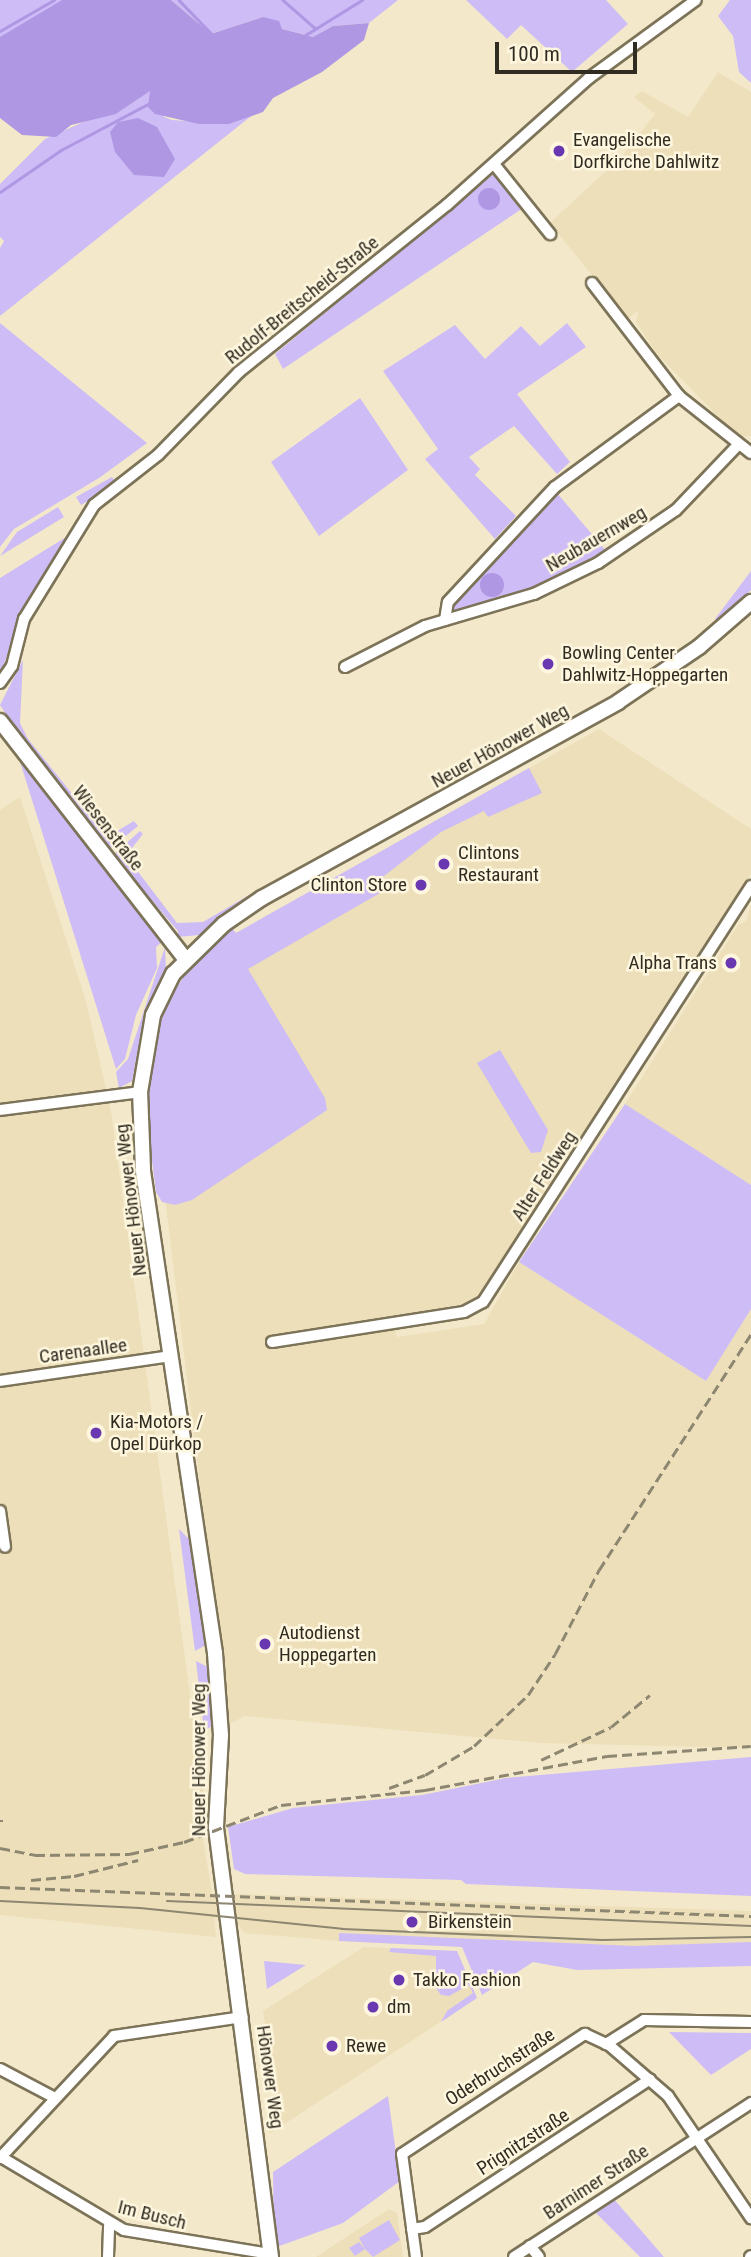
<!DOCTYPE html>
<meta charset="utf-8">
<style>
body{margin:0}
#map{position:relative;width:751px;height:2257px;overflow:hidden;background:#f3e9ca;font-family:"Roboto Condensed",sans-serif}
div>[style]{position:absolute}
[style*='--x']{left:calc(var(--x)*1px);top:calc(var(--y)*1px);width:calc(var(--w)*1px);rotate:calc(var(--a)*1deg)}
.built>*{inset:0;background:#ecdfb9}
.green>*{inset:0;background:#cebcf7}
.forest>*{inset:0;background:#af97e3}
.round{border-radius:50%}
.stream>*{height:2.5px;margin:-1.25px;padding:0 1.25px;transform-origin:1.25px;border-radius:1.25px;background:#af97e3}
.roads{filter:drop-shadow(2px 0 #7c7358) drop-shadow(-2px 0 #7c7358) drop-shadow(0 2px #7c7358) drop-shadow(0 -2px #7c7358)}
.street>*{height:10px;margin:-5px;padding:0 5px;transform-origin:5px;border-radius:5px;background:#fff}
.secondary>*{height:14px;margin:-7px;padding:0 7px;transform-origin:7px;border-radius:7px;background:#fff}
.tram>*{height:2px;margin:-1px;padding:0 1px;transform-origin:1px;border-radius:1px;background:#8d8671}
.rail>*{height:2.5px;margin-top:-1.25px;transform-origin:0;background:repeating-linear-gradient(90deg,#8d8671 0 10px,transparent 0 15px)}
.dots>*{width:19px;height:19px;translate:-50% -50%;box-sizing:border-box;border:4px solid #fef6de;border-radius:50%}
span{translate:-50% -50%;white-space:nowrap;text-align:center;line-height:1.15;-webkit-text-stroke:5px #fef6de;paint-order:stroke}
.poi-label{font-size:19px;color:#302c21}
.left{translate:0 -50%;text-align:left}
.right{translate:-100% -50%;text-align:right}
.street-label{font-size:19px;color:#302c21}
.scale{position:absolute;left:495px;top:42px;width:142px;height:32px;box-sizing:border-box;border:4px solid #302c21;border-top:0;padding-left:9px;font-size:21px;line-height:24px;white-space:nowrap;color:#302c21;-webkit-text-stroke:5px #fef6de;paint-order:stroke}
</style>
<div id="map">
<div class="built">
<i style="clip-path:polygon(718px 72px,751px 92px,751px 436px,738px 437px,657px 354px,636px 322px,638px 311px,627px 319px,550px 223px,622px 156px,655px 114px,634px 97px,642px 91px,688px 117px)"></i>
<i style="clip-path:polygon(599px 729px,751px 829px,751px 874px,478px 1301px,395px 1317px,395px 1328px,397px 1337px,484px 1324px,519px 1262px,706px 1381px,751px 1309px,751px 1748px,541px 1743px,245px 1716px,229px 1724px,154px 1107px,236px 933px)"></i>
<i style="clip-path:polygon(20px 797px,86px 1001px,111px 1111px,203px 1791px,199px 1815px,212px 1893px,751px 1911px,751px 1946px,462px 1947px,339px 1941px,244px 1933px,236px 1921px,214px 1918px,216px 1937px,0 1915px,0 810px)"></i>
<i style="clip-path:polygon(751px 905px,751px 1185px,625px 1104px,738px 925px,746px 921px)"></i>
<i style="clip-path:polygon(364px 1947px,457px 1951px,477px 1998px,269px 2134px,276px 2095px,263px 2011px)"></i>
<i style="clip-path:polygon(389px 2209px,397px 2213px,403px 2257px,316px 2257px)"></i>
</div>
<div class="green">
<i style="clip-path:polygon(0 0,63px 0,0 39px)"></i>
<i style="clip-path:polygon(171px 0,398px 0,369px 23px,333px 26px,313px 37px,282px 29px,263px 17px,211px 34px)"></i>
<i style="clip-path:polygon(466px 0,606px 0,628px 24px,572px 72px,521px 25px,507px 39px)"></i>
<i style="clip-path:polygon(730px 0,751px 0,751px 83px,739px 72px,733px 36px,718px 16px)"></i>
<i style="clip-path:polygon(151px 90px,164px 117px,172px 120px,229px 124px,255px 113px,0 316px,0 248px,4px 241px,0 237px,0 184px,45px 139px,99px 115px,116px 114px)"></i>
<i style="clip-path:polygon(496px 172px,523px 208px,283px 369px,275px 354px)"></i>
<i style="clip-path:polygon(0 323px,147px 443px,99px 478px,14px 529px,0 547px)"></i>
<i style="clip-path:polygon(567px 323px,586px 347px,517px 394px,570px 462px,557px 474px,514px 426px,469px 457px,480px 469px,475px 475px,516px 516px,495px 539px,425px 459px,438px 449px,383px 371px,455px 325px,485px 359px,521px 326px,540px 346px)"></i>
<i style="clip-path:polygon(360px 398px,408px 470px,319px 536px,271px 462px)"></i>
<i style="clip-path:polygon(112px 477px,117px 484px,81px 505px,76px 497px)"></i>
<i style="clip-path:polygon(557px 493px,607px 552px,528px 593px,456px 613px,450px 607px,453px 602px)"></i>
<i style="clip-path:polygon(58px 507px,64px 517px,0 556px,17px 532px)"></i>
<i style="clip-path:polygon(71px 534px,20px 618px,0 676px,0 578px)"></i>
<i style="clip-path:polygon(751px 571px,751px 590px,719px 623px,715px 619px)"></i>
<i style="clip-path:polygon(23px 660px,20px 723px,28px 739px,107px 837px,134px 821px,138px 826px,111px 848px,29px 749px,0 705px)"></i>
<i style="clip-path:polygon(17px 752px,163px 941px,156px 947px,157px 968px,136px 1015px,125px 1059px,116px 1069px)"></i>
<i style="clip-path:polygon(529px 768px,542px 793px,488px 817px,484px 811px,441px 832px,384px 876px,380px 893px,248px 969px,325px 1098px,327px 1110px,192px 1200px,175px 1205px,162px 1202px,156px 1192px,149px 1137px,148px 1080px,163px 1010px,192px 963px,231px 927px,236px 933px)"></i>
<i style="clip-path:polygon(140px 831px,143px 834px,128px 853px,130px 861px,177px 923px,203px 922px,261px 888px,199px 935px,178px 937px,178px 931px,113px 855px)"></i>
<i style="clip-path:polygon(165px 947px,166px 971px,143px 1022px,132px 1081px,119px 1088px,116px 1072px,128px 1059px)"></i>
<i style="clip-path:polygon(500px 1050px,548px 1130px,541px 1152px,531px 1153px,477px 1063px)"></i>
<i style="clip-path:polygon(625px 1104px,751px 1185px,751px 1309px,706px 1381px,519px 1262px)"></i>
<i style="clip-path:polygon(179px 1529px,191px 1541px,206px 1631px,204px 1646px,195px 1651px)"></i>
<i style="clip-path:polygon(196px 1661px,212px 1669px,215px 1724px,204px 1731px)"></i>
<i style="clip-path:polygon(751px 1757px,751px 1896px,466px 1884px,461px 1880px,245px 1874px,234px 1869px,228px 1827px,293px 1808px,422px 1795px,506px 1778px)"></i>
<i style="clip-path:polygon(339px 1933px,634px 1946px,751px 1942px,751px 1966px,577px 1970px,533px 1962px,482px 1995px,462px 1947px,339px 1941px)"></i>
<i style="clip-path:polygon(391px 1948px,457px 1951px,477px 1998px,441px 2022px,447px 2011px,473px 1993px,469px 1985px,449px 1996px,441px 1995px,436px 1988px,436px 1956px,389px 1952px)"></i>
<i style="clip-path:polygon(264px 1961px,306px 1965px,267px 1989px)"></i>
<i style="clip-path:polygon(669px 2032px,751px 2033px,751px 2049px,711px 2075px)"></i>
<i style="clip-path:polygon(388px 2096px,400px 2181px,343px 2223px,274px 2248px,273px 2172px)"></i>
<i style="clip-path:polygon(613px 2198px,664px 2257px,640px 2257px,593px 2210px)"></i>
<i style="clip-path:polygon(389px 2220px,400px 2240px,373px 2257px,365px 2249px,355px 2256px,349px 2248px,359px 2242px,365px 2249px,359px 2238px)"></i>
</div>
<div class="forest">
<i style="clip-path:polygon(62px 0,171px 0,211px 34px,263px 17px,279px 21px,282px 29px,313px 37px,333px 26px,369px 23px,364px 40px,322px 72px,273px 98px,263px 112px,229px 124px,199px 124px,155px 114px,148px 107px,150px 91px,116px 114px,71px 125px,56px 137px,22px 135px,0 118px,0 37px)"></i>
<i style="clip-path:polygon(138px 118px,157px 127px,175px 159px,164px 177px,134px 175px,115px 152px,110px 132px,118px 122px)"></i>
<i class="round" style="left:478px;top:188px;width:22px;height:22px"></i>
<i class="round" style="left:480px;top:573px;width:24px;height:24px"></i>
</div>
<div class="stream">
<i style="--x:179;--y:0;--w:81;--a:46"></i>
<i style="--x:283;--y:0;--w:43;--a:41.2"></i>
<i style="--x:0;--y:31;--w:62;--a:-29.9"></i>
<i style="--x:0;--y:192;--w:74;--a:-34.5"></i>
<i style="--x:61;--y:150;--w:197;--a:-27.9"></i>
<i style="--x:235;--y:58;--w:67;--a:-16.5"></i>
<i style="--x:299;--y:39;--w:74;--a:-31.8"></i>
</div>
<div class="roads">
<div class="street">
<i style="--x:494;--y:164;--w:90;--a:51.3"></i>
<i style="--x:592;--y:283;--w:143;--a:52.4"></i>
<i style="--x:679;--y:396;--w:92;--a:38.4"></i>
<i style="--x:445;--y:620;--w:18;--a:-81"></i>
<i style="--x:448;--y:602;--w:157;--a:-47.1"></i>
<i style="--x:555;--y:487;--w:154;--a:-36.3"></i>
<i style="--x:345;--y:667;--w:90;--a:-27.1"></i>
<i style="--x:425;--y:626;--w:114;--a:-16.4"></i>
<i style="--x:534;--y:594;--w:71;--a:-25.8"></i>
<i style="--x:598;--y:563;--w:94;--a:-34.2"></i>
<i style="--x:676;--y:510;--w:90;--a:-46.4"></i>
<i style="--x:0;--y:683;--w:21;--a:-55"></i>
<i style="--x:12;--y:666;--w:49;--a:-75.7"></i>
<i style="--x:24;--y:619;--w:134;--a:-58.4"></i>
<i style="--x:94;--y:505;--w:81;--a:-38"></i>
<i style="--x:158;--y:455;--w:116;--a:-45.7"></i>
<i style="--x:239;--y:372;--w:267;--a:-38.8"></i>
<i style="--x:447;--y:205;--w:191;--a:-41.8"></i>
<i style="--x:589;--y:78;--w:132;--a:-36.1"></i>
<i style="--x:0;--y:1110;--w:141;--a:-7.3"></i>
<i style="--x:272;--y:1342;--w:194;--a:-8.9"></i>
<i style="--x:464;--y:1312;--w:21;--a:-28"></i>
<i style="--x:483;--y:1302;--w:495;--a:-57.2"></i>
<i style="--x:0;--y:1381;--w:173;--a:-8.3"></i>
<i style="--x:0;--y:1511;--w:36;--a:82"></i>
<i style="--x:606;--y:2044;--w:45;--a:-32.3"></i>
<i style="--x:644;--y:2020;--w:107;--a:1.1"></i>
<i style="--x:0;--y:2069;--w:62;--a:27.8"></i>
<i style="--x:1;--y:2157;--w:143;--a:30.7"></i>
<i style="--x:124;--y:2230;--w:149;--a:9.3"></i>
<i style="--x:0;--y:2158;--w:167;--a:-46.9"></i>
<i style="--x:114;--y:2036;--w:130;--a:-8.4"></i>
<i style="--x:412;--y:2229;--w:13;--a:-9"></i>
<i style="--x:425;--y:2227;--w:269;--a:-33.3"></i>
<i style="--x:530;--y:2246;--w:14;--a:51"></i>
<i style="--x:108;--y:2257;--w:32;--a:-88"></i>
<i style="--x:416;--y:2257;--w:104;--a:-97.7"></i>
<i style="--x:402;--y:2154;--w:219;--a:-33.3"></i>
<i style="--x:585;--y:2034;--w:26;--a:25"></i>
<i style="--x:609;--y:2045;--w:78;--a:40.8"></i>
<i style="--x:668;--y:2096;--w:148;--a:55.8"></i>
<i style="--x:514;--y:2257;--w:283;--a:-33"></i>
<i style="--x:750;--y:2257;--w:1;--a:-45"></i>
</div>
<div class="secondary">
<i style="--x:0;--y:721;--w:301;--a:52.1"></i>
<i style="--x:271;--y:2257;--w:434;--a:-97.3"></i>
<i style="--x:216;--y:1827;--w:92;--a:-86.9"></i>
<i style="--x:221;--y:1735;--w:82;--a:-94.2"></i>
<i style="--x:215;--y:1653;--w:489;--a:-98.5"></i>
<i style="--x:143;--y:1169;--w:77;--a:-92.2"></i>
<i style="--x:140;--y:1092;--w:78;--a:-80.4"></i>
<i style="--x:153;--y:1015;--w:46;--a:-64"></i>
<i style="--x:173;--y:974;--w:71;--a:-44.4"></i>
<i style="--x:224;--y:924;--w:46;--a:-34.4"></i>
<i style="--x:262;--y:898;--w:406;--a:-28.8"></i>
<i style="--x:618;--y:702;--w:98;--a:-34.2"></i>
<i style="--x:699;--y:647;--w:69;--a:-40.9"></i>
</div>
</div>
<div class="tram">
<i style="--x:0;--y:1901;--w:140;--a:2.9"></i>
<i style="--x:140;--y:1908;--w:203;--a:5.9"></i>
<i style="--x:342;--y:1929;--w:260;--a:2.4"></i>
<i style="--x:602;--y:1940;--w:149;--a:-1.2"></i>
<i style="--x:167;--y:1901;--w:585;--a:2.45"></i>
</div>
<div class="rail">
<i style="--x:541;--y:1760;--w:77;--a:-25.2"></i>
<i style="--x:611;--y:1727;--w:50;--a:-39.4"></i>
<i style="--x:389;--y:1788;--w:38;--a:-20"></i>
<i style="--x:425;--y:1775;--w:57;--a:-30.6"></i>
<i style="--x:474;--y:1746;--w:74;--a:-43.4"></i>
<i style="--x:528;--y:1695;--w:49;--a:-56.6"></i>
<i style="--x:555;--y:1654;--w:95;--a:-62.4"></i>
<i style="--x:599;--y:1570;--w:281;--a:-57.2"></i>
<i style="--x:0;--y:1821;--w:3;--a:0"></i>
<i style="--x:0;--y:1848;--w:36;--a:11"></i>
<i style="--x:35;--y:1855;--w:94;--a:-0.6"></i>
<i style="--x:129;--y:1854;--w:56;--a:-12.3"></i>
<i style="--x:184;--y:1842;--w:104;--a:-20.9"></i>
<i style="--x:281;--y:1805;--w:145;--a:-5.9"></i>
<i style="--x:425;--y:1790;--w:185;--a:-10.6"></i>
<i style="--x:607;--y:1756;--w:144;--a:-4"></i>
<i style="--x:31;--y:1880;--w:43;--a:-5.3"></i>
<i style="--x:74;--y:1876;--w:66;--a:-14"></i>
<i style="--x:0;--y:1887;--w:752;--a:2.21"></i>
</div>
<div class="dots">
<i style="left:559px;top:151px;background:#6937af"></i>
<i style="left:548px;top:664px;background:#6937af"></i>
<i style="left:444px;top:864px;background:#6937af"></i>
<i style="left:421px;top:885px;background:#6937af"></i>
<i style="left:731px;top:963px;background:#6937af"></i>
<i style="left:96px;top:1433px;background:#6937af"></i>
<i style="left:265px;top:1644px;background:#6937af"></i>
<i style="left:412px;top:1922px;background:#6937af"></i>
<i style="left:399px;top:1980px;background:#6937af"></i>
<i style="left:373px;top:2007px;background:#6937af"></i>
<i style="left:332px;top:2046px;background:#6937af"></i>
</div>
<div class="poi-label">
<span class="left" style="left:573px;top:151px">Evangelische<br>Dorfkirche Dahlwitz</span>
<span class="left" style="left:562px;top:664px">Bowling Center<br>Dahlwitz-Hoppegarten</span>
<span class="left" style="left:458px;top:864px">Clintons<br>Restaurant</span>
<span class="right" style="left:407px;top:885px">Clinton Store</span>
<span class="right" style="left:717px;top:963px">Alpha Trans</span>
<span class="left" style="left:110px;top:1433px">Kia-Motors /<br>Opel Dürkop</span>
<span class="left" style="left:279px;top:1644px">Autodienst<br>Hoppegarten</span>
<span class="left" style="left:428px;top:1922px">Birkenstein</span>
<span class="left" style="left:413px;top:1980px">Takko Fashion</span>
<span class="left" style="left:387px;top:2007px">dm</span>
<span class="left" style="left:346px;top:2046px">Rewe</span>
</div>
<div class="street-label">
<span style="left:302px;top:300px;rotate:-39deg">Rudolf-Breitscheid-Straße</span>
<span style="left:596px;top:539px;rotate:-30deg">Neubauernweg</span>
<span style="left:500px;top:746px;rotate:-29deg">Neuer Hönower Weg</span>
<span style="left:108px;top:828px;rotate:52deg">Wiesenstraße</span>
<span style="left:544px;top:1176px;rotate:-57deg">Alter Feldweg</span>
<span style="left:131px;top:1200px;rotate:-97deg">Neuer Hönower Weg</span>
<span style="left:83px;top:1351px;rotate:-8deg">Carenaallee</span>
<span style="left:199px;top:1760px;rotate:-90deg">Neuer Hönower Weg</span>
<span style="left:500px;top:2067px;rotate:-33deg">Oderbruchstraße</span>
<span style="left:270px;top:2077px;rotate:82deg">Hönower Weg</span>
<span style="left:523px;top:2142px;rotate:-33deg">Prignitzstraße</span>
<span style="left:596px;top:2182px;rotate:-33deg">Barnimer Straße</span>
<span style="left:152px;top:2215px;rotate:14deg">Im Busch</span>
</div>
<div class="scale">100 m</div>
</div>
